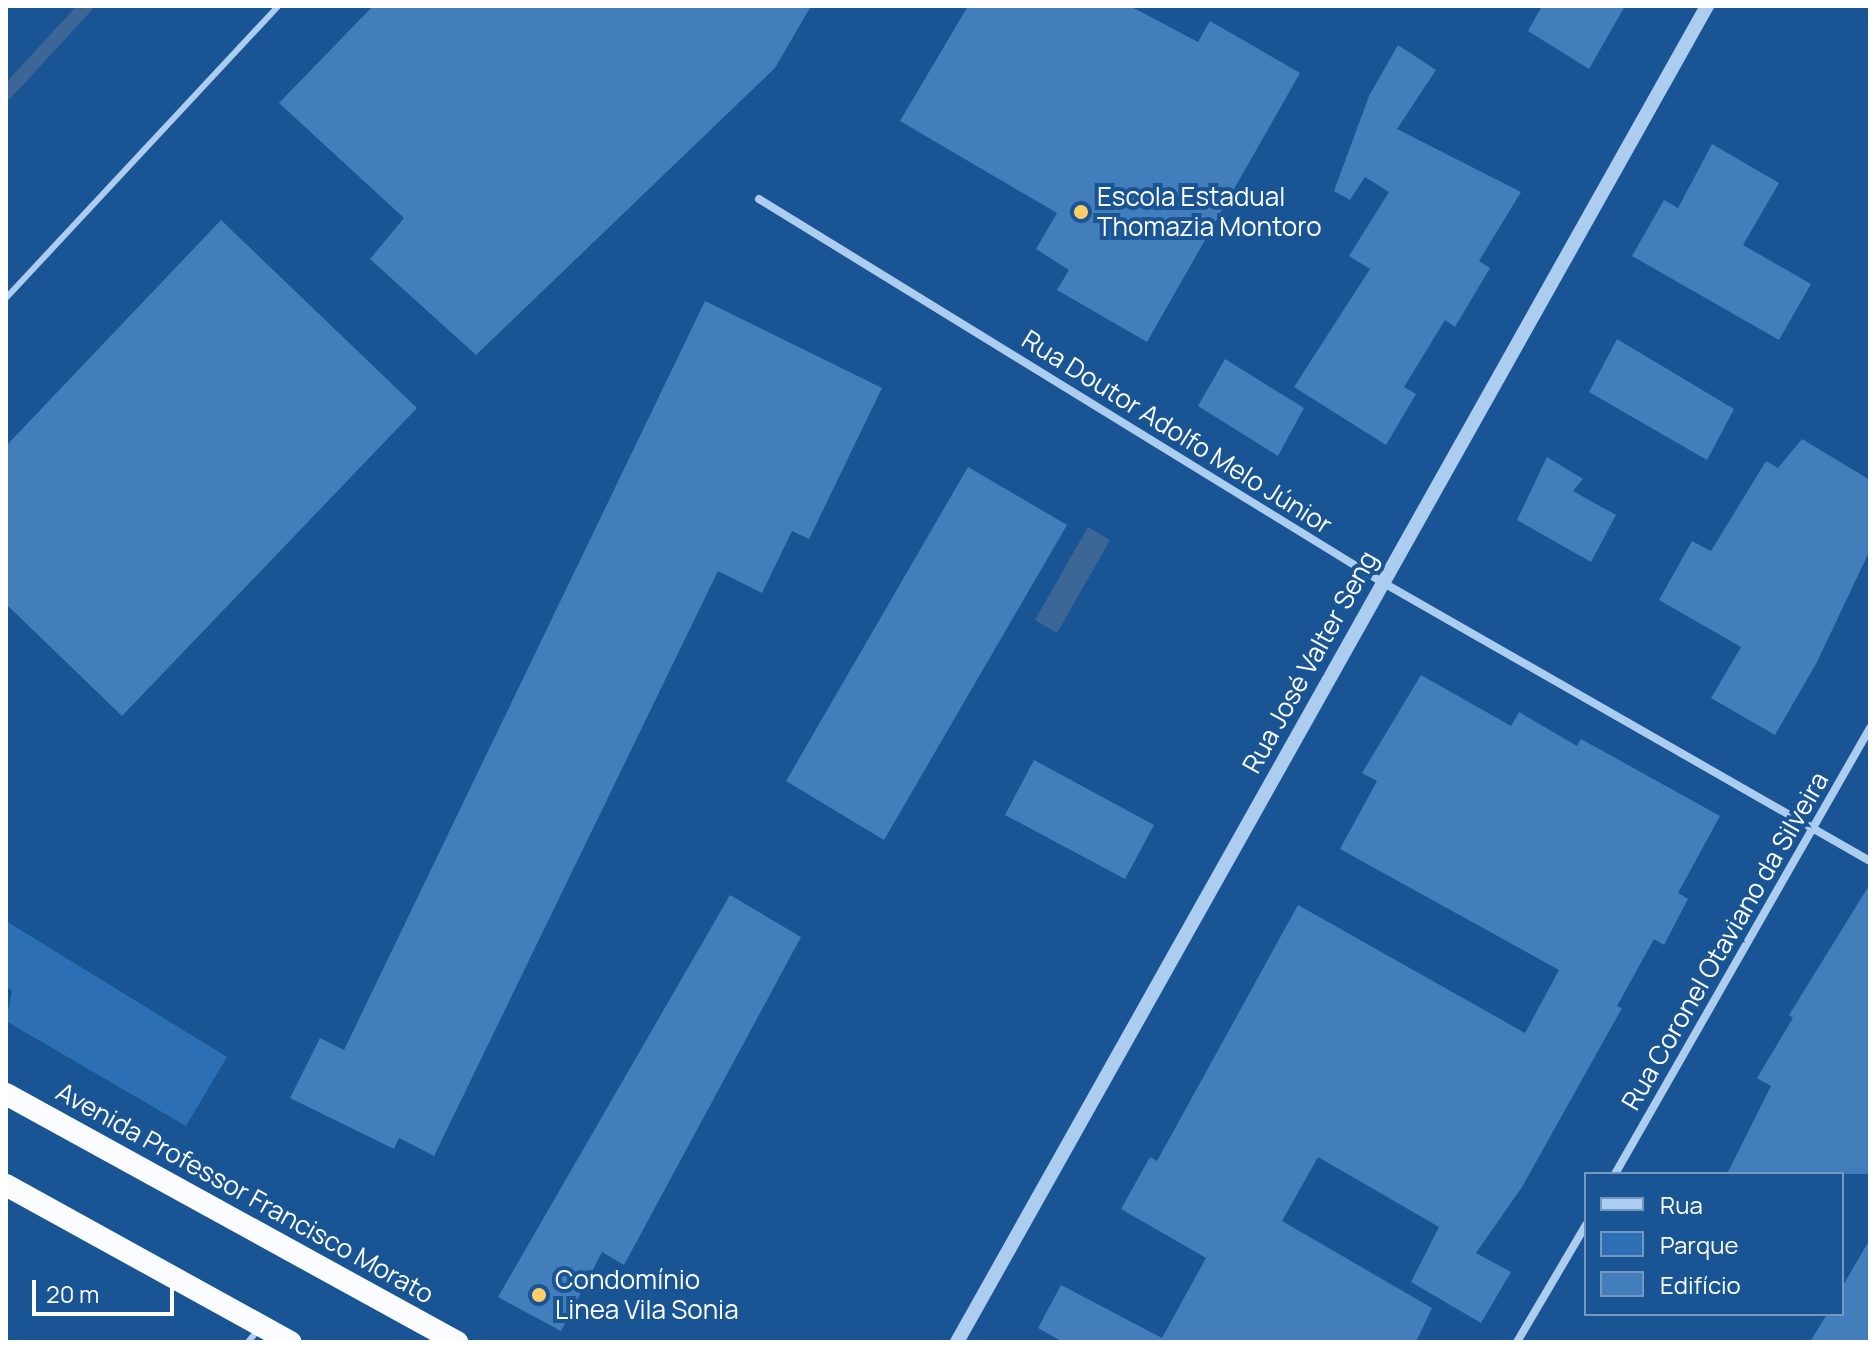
<!DOCTYPE html>
<meta charset="utf-8">
<style>
body{margin:0}
#map{position:relative;width:1876px;height:1348px;overflow:hidden;background:#195495;font-family:Manrope,sans-serif}
div>[style]{position:absolute}
[style*='--x']{left:calc(var(--x)*1px);top:calc(var(--y)*1px);width:calc(var(--w)*1px);rotate:calc(var(--a)*1deg)}
.green>*{inset:0;background:#2d6fb4}
.water>*{inset:0;background:#3c6695}
.stream>*{height:14px;margin:-7px;padding:0 7px;transform-origin:7px;border-radius:7px;background:#3c6695}
.building>*{inset:0;background:#427ebc}
.service>*{height:6px;margin:-3px;padding:0 3px;transform-origin:3px;border-radius:3px;background:#accdf0}
.minor>*{height:8px;margin:-4px;padding:0 4px;transform-origin:4px;border-radius:4px;background:#accdf0}
.tertiary>*{height:14px;margin:-7px;padding:0 7px;transform-origin:7px;border-radius:7px;background:#accdf0}
.trunk>*{height:22px;margin:-11px;padding:0 11px;transform-origin:11px;border-radius:11px;background:#fafcff}
.dots>*{width:22px;height:22px;translate:-50% -50%;box-sizing:border-box;border:4px solid #195495;border-radius:50%}
span{translate:-50% -50%;white-space:nowrap;text-align:center;line-height:1.15;-webkit-text-stroke:8px #195495;paint-order:stroke}
.poi-label{font-size:26px;color:#fff}
.left{translate:0 -50%;text-align:left}
.street-label{font-size:26px;color:#fff}
.frame{position:absolute;inset:0;border:8px solid #fff;pointer-events:none}
.legend{position:absolute;left:1584px;top:1172px;width:260px;height:144px;box-sizing:border-box;background:#195495;border:2px solid #7598bf;margin:0;padding:10px 14px;list-style:none;font-size:24px;color:#fff}
.legend li{display:flex;align-items:center;gap:16px;height:40px}
.legend b{width:40px;border:2px solid #7598bf}
.scale{position:absolute;left:32px;top:1280px;width:142px;height:36px;box-sizing:border-box;border:4px solid #fff;border-top:0;padding-left:10px;font-size:24px;line-height:28px;white-space:nowrap;color:#fff;-webkit-text-stroke:6px #195495;paint-order:stroke}
</style>
<div id="map">
<div class="green">
<i style="clip-path:polygon(6px 921px,227px 1057px,186px 1126px,6px 1021px,12px 991px,6px 987px)"></i>
</div>
<div class="water">
<i style="clip-path:polygon(1088px 527px,1110px 540px,1057px 633px,1035px 620px)"></i>
</div>
<div class="stream">
<i style="--x:6;--y:93;--w:118;--a:-47.4"></i>
</div>
<div class="building">
<i style="clip-path:polygon(373px 6px,811px 6px,775px 68px,476px 355px,370px 259px,404px 218px,279px 103px)"></i>
<i style="clip-path:polygon(968px 6px,1130px 6px,1198px 42px,1210px 21px,1300px 73px,1147px 342px,1057px 290px,1069px 270px,1036px 249px,1057px 213px,900px 121px)"></i>
<i style="clip-path:polygon(1542px 6px,1625px 6px,1589px 69px,1528px 31px)"></i>
<i style="clip-path:polygon(1398px 45px,1436px 70px,1397px 129px,1521px 192px,1479px 261px,1490px 268px,1455px 327px,1445px 320px,1404px 387px,1416px 394px,1386px 445px,1294px 387px,1370px 269px,1349px 256px,1389px 192px,1365px 177px,1350px 200px,1334px 191px,1369px 96px)"></i>
<i style="clip-path:polygon(1712px 144px,1779px 183px,1743px 245px,1811px 284px,1779px 340px,1632px 256px,1664px 200px,1678px 208px)"></i>
<i style="clip-path:polygon(221px 220px,417px 408px,122px 716px,6px 604px,6px 446px)"></i>
<i style="clip-path:polygon(705px 301px,882px 388px,809px 539px,792px 531px,762px 593px,718px 571px,434px 1156px,399px 1138px,394px 1149px,290px 1098px,320px 1038px,344px 1050px)"></i>
<i style="clip-path:polygon(1617px 339px,1734px 409px,1707px 460px,1589px 392px)"></i>
<i style="clip-path:polygon(1225px 359px,1304px 408px,1278px 456px,1198px 406px)"></i>
<i style="clip-path:polygon(1802px 439px,1870px 480px,1870px 550px,1817px 662px,1775px 735px,1711px 698px,1741px 647px,1659px 600px,1692px 541px,1711px 551px,1766px 461px,1778px 468px)"></i>
<i style="clip-path:polygon(1547px 457px,1583px 479px,1573px 491px,1616px 515px,1591px 562px,1517px 520px)"></i>
<i style="clip-path:polygon(968px 467px,1067px 525px,884px 840px,786px 781px)"></i>
<i style="clip-path:polygon(1421px 675px,1511px 726px,1519px 712px,1577px 746px,1581px 739px,1720px 816px,1678px 893px,1688px 899px,1664px 945px,1654px 939px,1617px 1006px,1622px 1008px,1522px 1187px,1476px 1253px,1511px 1272px,1481px 1323px,1411px 1282px,1439px 1227px,1318px 1157px,1282px 1221px,1432px 1308px,1416px 1342px,1063px 1342px,1038px 1328px,1061px 1285px,1162px 1338px,1206px 1258px,1121px 1209px,1150px 1157px,1157px 1161px,1298px 905px,1525px 1033px,1559px 970px,1340px 849px,1377px 781px,1362px 773px)"></i>
<i style="clip-path:polygon(1034px 760px,1154px 825px,1125px 879px,1005px 815px)"></i>
<i style="clip-path:polygon(1870px 884px,1870px 1174px,1727px 1174px,1771px 1086px,1757px 1078px,1793px 1018px,1789px 1015px)"></i>
<i style="clip-path:polygon(730px 895px,801px 937px,624px 1265px,602px 1252px,561px 1331px,498px 1297px)"></i>
<i style="clip-path:polygon(1870px 1239px,1870px 1342px,1810px 1342px,1827px 1314px,1842px 1314px,1842px 1287px)"></i>
</div>
<div class="service">
<i style="--x:6;--y:298;--w:399;--a:-47"></i>
<i style="--x:248;--y:1342;--w:17;--a:-50"></i>
</div>
<div class="minor">
<i style="--x:759;--y:199;--w:731;--a:31.58"></i>
<i style="--x:1382;--y:582;--w:562;--a:29.76"></i>
<i style="--x:1615;--y:1174;--w:514;--a:-60.24"></i>
<i style="--x:1517;--y:1342;--w:136;--a:-59.5"></i>
</div>
<div class="tertiary">
<i style="--x:957;--y:1342;--w:1532;--a:-60.69"></i>
</div>
<div class="trunk">
<i style="--x:6;--y:1094;--w:515;--a:28.81"></i>
<i style="--x:6;--y:1185;--w:325;--a:28.9"></i>
</div>
<div class="dots">
<i style="left:1081px;top:212px;background:#ffce6b"></i>
<i style="left:539px;top:1295px;background:#ffce6b"></i>
</div>
<div class="poi-label">
<span class="left" style="left:1097px;top:212px">Escola Estadual<br>Thomazia Montoro</span>
<span class="left" style="left:555px;top:1295px">Condomínio<br>Linea Vila Sonia</span>
</div>
<div class="street-label">
<span style="left:1177px;top:432px;rotate:32deg">Rua Doutor Adolfo Melo Júnior</span>
<span style="left:1310px;top:662px;rotate:-61deg">Rua José Valter Seng</span>
<span style="left:1725px;top:941px;rotate:-60deg">Rua Coronel Otaviano da Silveira</span>
<span style="left:245px;top:1193px;rotate:29deg">Avenida Professor Francisco Morato</span>
</div>
<div class="frame"></div>
<ul class="legend">
<li><b style="height:10px;background:#accdf0"></b>Rua</li>
<li><b style="height:22px;background:#2d6fb4"></b>Parque</li>
<li><b style="height:22px;background:#427ebc"></b>Edifício</li>
</ul>
<div class="scale">20 m</div>
</div>
